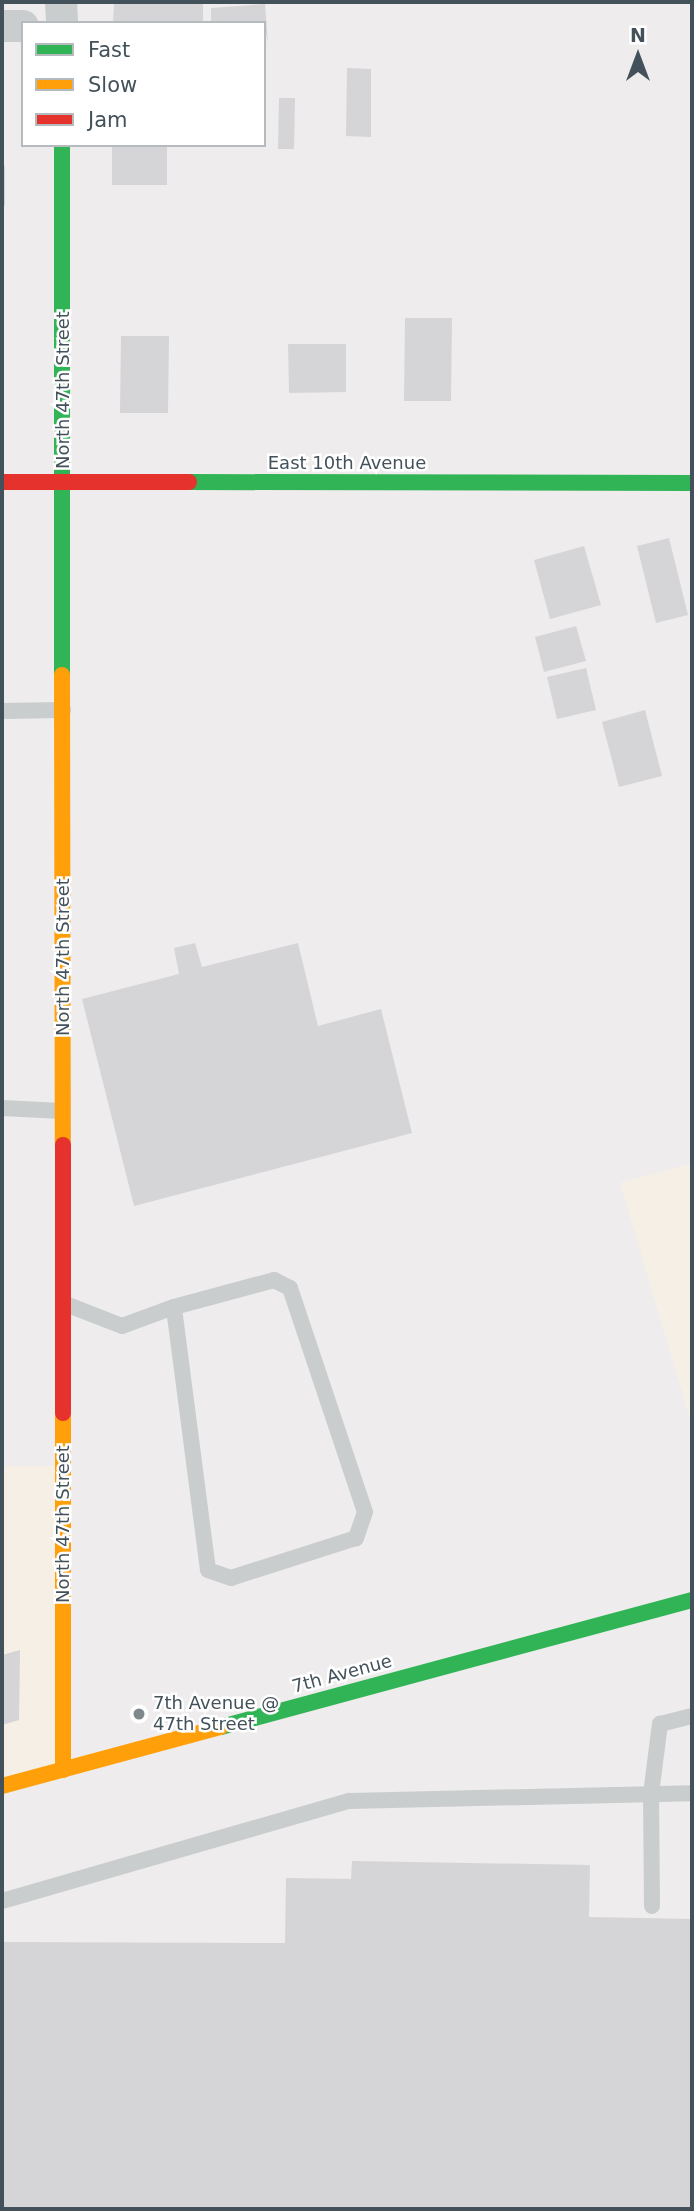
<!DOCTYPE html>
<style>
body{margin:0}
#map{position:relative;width:694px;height:2211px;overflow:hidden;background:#eeeced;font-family:"DejaVu Sans",sans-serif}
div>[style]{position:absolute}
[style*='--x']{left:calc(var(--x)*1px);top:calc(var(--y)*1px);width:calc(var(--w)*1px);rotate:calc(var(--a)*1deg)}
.commercial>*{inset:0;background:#f6efe6}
.building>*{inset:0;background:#d5d5d7}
.lane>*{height:16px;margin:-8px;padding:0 8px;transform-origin:8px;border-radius:8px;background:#c9cdce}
.street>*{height:32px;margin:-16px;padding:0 16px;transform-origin:16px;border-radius:16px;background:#c9cdce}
.fast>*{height:16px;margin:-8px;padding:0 8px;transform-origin:8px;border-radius:8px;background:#30b455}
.slow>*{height:16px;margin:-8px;padding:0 8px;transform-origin:8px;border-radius:8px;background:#ff9f0a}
.jam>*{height:16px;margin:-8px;padding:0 8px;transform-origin:8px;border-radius:8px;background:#e5322d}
.dots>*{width:19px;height:19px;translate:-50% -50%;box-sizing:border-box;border:4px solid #fff;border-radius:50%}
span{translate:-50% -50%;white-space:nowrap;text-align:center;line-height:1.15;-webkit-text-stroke:5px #fff;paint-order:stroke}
.street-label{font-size:18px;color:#43525a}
.poi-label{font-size:18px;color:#43525a}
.left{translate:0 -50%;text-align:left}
.frame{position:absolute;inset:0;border:4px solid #43525a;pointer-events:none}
.legend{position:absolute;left:21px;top:21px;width:245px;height:126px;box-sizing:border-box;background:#fff;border:2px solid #b4babd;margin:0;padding:9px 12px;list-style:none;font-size:21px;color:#43525a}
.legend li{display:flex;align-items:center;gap:14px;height:35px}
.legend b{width:35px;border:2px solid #b4babd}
.north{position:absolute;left:603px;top:21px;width:70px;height:70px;-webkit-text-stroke:5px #fff;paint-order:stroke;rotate:0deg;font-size:19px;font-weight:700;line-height:28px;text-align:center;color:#43525a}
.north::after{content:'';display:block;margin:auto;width:24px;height:32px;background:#43525a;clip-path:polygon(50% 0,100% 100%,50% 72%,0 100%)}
</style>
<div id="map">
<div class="commercial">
<i style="clip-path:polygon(692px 1163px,692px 1426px,620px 1183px)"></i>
<i style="clip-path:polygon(2px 1466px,55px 1466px,57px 1768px,2px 1783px)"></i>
</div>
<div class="building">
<i style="clip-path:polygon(114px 2px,203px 2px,203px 23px,113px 23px)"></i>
<i style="clip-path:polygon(265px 4px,268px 43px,264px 23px,211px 23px,211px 8px)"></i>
<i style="clip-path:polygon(347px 68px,371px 69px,371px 137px,346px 136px)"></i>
<i style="clip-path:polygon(279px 98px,295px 98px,294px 149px,278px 149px)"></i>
<i style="clip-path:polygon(112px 145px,167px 145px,167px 185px,112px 185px)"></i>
<i style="clip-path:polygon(2px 166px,5px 166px,5px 206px,2px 206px)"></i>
<i style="clip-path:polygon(405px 318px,452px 318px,451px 401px,404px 401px)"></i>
<i style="clip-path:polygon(121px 336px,169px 336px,168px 413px,120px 413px)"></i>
<i style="clip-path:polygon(288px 344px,346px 344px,346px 392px,289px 393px)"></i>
<i style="clip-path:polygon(669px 538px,688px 615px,656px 623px,637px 546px)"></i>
<i style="clip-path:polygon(584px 546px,601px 605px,550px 619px,534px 560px)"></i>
<i style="clip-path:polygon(576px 626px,586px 661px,544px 672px,535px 637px)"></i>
<i style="clip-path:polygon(586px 668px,596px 710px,557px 719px,547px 677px)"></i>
<i style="clip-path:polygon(645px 710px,662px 776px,619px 787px,602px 722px)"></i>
<i style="clip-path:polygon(195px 943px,202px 967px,298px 943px,318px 1026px,381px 1009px,412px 1133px,134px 1206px,82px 999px,179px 974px,174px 948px)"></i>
<i style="clip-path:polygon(20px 1650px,19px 1720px,2px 1725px,2px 1655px)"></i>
<i style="clip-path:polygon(352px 1861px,590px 1865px,589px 1917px,692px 1919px,692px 2209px,2px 2209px,2px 1942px,285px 1943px,286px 1878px,351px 1879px)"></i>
</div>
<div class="lane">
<i style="--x:2;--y:711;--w:61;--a:-0.9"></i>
<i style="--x:2;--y:1108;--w:60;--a:2.9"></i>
<i style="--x:63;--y:1303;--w:63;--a:21.3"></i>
<i style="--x:122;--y:1326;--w:55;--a:-20.1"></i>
<i style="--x:174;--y:1307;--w:104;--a:-15.1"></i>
<i style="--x:274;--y:1280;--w:18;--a:27"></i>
<i style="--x:290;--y:1288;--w:236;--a:71.5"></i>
<i style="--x:365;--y:1512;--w:28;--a:109"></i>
<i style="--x:356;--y:1538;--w:131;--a:162.3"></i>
<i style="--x:231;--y:1578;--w:24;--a:-161"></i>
<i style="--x:208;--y:1570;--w:265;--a:-97.4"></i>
<i style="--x:2;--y:1901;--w:361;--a:-16.1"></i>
<i style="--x:349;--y:1801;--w:343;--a:-1.3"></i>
<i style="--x:652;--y:1906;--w:112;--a:-90.5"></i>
<i style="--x:651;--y:1794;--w:71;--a:-82.7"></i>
<i style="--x:660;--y:1724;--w:33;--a:-14"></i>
</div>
<div class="street">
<i style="--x:61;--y:2;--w:21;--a:87"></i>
<i style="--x:2;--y:26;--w:21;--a:0"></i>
</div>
<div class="fast">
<i style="--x:62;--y:145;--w:530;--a:90"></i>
<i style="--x:189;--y:482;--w:503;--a:0.11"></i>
<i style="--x:221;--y:1727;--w:488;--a:-15.1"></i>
</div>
<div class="slow">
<i style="--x:62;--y:675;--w:470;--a:89.9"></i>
<i style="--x:63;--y:1413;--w:357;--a:90"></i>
<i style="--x:2;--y:1786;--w:227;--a:-15.1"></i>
</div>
<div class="jam">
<i style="--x:2;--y:482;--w:187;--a:0"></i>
<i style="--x:63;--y:1145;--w:268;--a:90"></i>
</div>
<div class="dots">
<i style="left:139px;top:1714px;background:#7f888d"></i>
</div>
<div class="street-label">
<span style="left:63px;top:390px;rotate:-90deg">North 47th Street</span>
<span style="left:347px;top:463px">East 10th Avenue</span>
<span style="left:63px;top:957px;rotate:-90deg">North 47th Street</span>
<span style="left:63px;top:1524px;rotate:-90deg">North 47th Street</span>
<span style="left:342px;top:1674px;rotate:-15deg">7th Avenue</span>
</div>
<div class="poi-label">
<span class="left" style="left:153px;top:1714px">7th Avenue @<br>47th Street</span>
</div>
<div class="frame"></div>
<ul class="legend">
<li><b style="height:9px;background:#30b455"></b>Fast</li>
<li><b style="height:9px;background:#ff9f0a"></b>Slow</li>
<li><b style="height:9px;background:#e5322d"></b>Jam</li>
</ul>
<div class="north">N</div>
</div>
